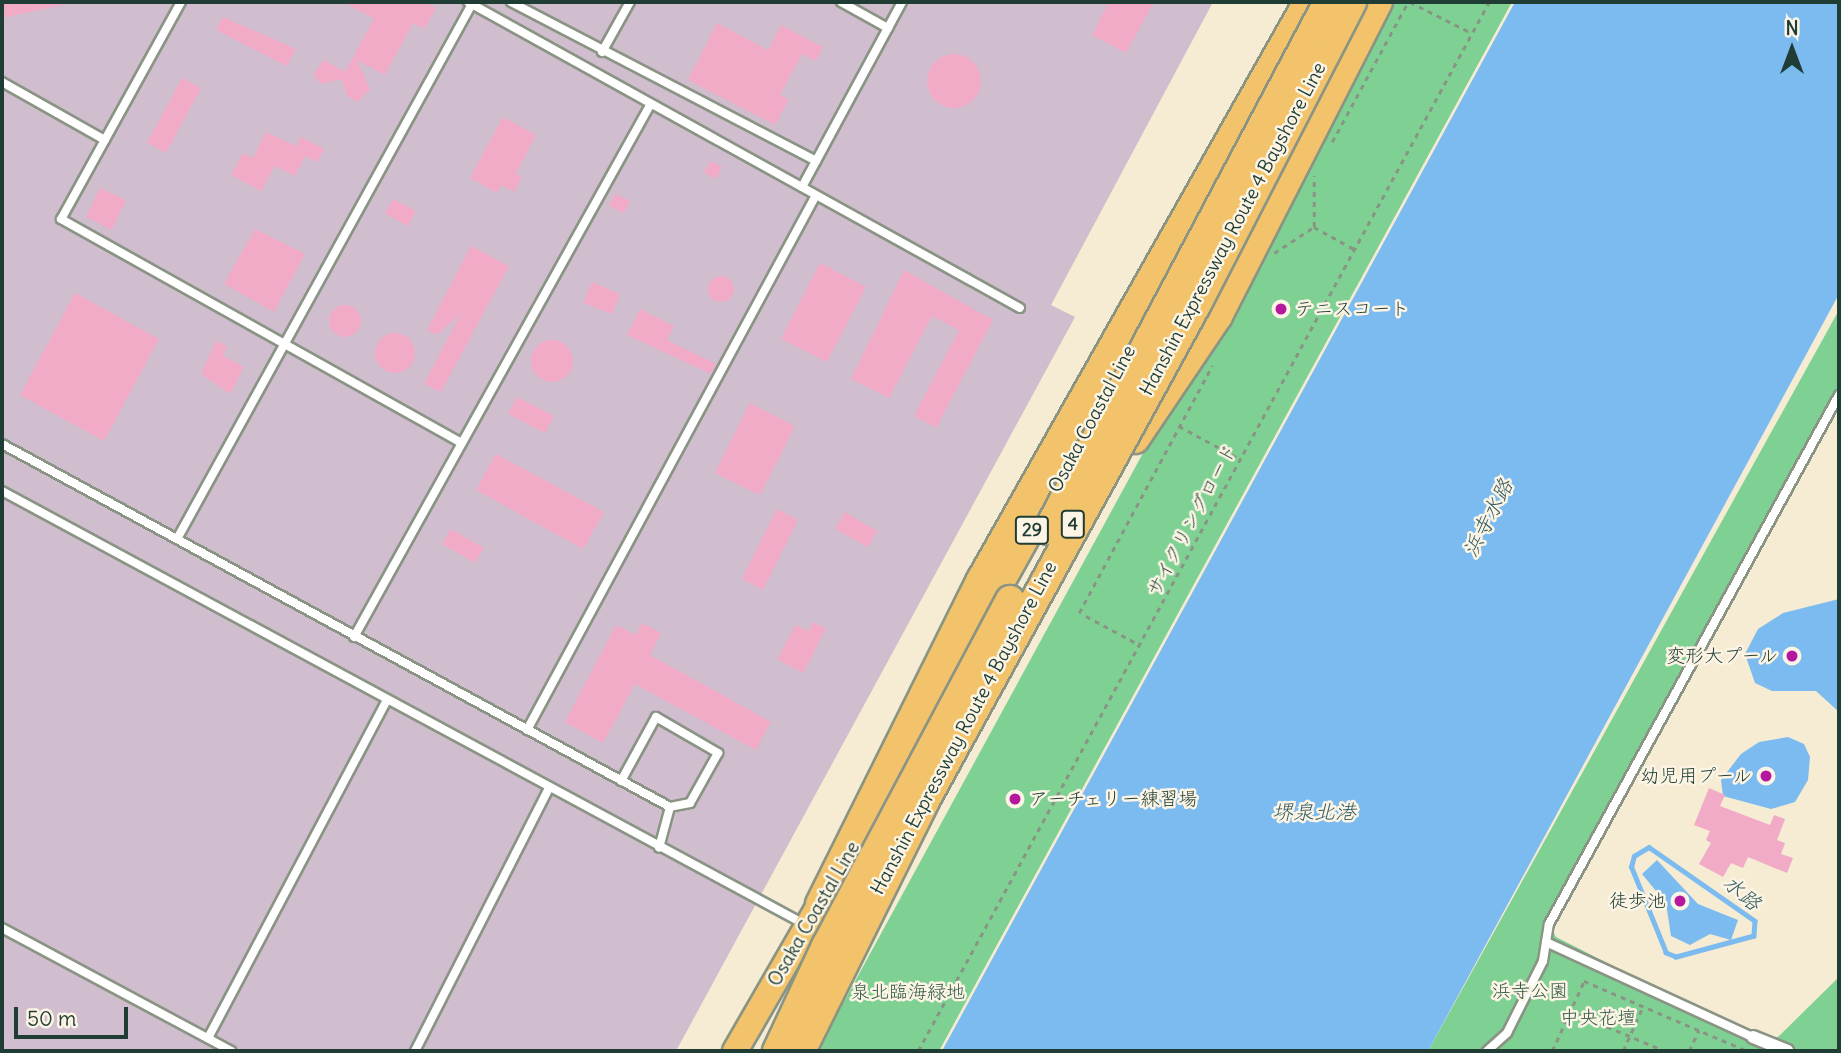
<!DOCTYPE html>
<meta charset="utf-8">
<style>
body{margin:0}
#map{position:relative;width:1841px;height:1053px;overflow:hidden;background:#f6ebd3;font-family:Delius,"Klee One",sans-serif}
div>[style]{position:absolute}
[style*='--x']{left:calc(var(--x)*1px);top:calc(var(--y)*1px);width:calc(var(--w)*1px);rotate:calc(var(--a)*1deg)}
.industrial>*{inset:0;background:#d0bdce}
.green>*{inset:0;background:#7ed193}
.water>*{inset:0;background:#7bbbf0}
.stream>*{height:4.5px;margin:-2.25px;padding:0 2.25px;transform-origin:2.25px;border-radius:2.25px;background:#7bbbf0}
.building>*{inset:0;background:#f1abc7}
.round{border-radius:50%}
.path>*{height:2.5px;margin-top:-1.25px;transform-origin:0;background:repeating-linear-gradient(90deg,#8a9484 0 5px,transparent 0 10px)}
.roads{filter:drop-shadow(2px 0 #8a9484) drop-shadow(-2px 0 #8a9484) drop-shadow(0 2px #8a9484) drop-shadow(0 -2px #8a9484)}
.service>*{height:8px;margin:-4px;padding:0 4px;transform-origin:4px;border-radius:4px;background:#fff}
.pedestrian>*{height:12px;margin:-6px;padding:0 6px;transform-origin:6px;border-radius:6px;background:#fff}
.primary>*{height:24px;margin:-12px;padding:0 12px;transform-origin:12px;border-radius:12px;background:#f2c36a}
.motorway>*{height:28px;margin:-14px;padding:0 14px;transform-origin:14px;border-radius:14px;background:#f2c36a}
.bridges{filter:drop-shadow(2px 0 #8a9484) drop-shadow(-2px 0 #8a9484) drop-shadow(0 2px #8a9484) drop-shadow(0 -2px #8a9484)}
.motorway-bridge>*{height:28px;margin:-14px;padding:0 14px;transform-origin:14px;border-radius:14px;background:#f2c36a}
.dots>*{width:19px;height:19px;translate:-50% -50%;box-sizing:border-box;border:4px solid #fcf5e5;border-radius:50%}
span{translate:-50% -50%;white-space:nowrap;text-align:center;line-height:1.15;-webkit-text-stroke:5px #fcf5e5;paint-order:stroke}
.shield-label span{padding:2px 5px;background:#fcf5e5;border:2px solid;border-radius:5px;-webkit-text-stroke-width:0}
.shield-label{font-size:18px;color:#1f3d34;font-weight:700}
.street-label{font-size:19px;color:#1f3d34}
.poi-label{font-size:19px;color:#1f3d34}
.left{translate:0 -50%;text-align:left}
.right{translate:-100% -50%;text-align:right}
.park-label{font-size:19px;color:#325b47}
.water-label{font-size:21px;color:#365c63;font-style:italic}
.frame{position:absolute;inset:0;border:4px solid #1f3d34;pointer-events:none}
.north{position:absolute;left:1757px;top:14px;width:70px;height:70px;-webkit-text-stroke:5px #fcf5e5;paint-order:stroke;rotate:0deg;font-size:19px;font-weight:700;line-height:28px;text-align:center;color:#1f3d34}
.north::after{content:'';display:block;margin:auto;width:24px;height:32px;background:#1f3d34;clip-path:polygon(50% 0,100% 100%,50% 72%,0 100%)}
.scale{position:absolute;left:14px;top:1007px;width:114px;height:32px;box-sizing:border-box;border:4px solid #1f3d34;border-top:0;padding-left:9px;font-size:21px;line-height:24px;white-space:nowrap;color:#1f3d34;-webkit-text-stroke:5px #fcf5e5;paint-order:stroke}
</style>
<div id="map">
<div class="industrial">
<i style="clip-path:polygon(2px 2px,1213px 2px,1051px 305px,1075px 317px,676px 1051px,2px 1051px)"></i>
</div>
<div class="green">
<i style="clip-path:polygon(1389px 2px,1512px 2px,939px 1051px,817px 1051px)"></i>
<i style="clip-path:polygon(1839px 310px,1839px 395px,1549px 924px,1556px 937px,1753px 1037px,1778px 1037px,1839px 977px,1839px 1051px,1428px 1051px)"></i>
</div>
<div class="water">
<i style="clip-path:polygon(1515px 2px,1839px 2px,1839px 294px,1428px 1051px,942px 1051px)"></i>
<i style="clip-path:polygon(1839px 599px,1839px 712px,1816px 691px,1772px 691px,1755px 683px,1745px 654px,1758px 629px,1783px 613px)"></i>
<i style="clip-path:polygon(1788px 737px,1804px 744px,1810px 757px,1808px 780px,1795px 802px,1771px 809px,1723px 796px,1721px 780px,1741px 754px,1759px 742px)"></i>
<i style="clip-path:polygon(1657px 860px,1698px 904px,1738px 920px,1731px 940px,1710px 934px,1690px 945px,1671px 936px,1666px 903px,1642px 874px)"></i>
</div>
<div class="stream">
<i style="--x:1649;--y:847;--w:129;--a:34.9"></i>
<i style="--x:1755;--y:921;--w:15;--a:94"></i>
<i style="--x:1754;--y:936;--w:81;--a:164.9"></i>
<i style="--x:1676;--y:957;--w:11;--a:-158"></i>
<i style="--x:1666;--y:953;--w:93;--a:-112.1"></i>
<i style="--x:1631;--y:867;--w:11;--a:-75"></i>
<i style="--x:1634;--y:856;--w:17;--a:-31"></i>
</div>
<div class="building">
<i style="clip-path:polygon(2px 2px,62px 2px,63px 5px,2px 18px)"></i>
<i style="clip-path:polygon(344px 2px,425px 2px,436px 8px,424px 29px,413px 23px,385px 75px,357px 60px,370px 89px,357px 102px,347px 96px,342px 79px,321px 84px,313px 74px,324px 60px,345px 72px,374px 19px)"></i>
<i style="clip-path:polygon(1109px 2px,1154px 2px,1126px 53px,1092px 35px)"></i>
<i style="clip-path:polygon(223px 17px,296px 49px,287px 66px,216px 30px)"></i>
<i style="clip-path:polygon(717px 23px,768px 50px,781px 25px,823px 47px,816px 61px,802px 54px,780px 95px,789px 100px,775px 125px,688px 80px)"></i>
<i class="round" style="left:927px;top:54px;width:54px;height:54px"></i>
<i style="clip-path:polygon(182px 78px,201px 88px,166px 153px,147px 143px)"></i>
<i style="clip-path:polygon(503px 117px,536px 135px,516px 174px,522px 177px,514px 192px,501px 185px,497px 193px,470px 178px)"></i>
<i style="clip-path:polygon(266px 132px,296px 146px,301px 137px,324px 149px,317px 162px,305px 156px,295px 176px,275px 166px,261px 191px,231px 175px,243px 153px,253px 158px)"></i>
<i style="clip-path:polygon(710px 161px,722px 167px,716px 179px,704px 173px)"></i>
<i style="clip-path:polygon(100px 188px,126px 200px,112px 230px,86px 217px)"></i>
<i style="clip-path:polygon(615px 194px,630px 201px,624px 213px,609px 206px)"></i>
<i style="clip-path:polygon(393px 199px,416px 211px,408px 226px,385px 214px)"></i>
<i style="clip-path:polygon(255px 229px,305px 254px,274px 312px,224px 284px)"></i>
<i style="clip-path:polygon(471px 246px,509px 266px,441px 392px,424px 384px,461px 313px,437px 335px,427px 330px)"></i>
<i style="clip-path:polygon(820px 263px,866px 287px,827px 362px,781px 339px)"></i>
<i style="clip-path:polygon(904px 270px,993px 320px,936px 428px,914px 416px,959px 330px,932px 316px,889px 398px,851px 379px)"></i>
<i class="round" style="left:708px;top:276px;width:26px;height:26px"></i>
<i style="clip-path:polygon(592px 282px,620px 294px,612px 314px,583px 303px)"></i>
<i style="clip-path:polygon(75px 293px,159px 339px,104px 441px,20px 395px)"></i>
<i class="round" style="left:329px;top:305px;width:32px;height:32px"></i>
<i style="clip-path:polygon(640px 309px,674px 326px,667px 340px,716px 364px,711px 374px,627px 335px)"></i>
<i class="round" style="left:375px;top:333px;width:40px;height:40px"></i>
<i class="round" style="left:531px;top:340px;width:42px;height:42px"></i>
<i style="clip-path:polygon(216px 341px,227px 346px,223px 356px,244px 367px,230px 394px,201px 374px)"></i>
<i style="clip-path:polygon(517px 397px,554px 416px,545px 433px,508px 414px)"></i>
<i style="clip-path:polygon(750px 403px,795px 426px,760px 495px,715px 473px)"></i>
<i style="clip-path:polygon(496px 454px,604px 512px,583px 549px,476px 490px)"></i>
<i style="clip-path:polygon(777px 509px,798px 520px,763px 590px,742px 579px)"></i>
<i style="clip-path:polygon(845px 512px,877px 531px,868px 547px,835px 529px)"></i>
<i style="clip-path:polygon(451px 529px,484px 548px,475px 563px,442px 544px)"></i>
<i style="clip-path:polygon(813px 622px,826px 629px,803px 673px,777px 659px,796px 625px,808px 631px)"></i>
<i style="clip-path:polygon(642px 623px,661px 633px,650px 655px,771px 722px,756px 750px,635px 684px,603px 743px,565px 722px,616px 625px,636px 635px)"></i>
<i style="clip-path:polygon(1709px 788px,1725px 795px,1720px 806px,1770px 825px,1774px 815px,1785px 819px,1777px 840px,1785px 843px,1781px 854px,1793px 858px,1787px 873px,1748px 857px,1743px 868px,1731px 863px,1723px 877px,1699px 864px,1711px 843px,1706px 840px,1710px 831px,1694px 825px)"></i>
</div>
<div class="path">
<i style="--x:1410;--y:2;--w:69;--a:26.6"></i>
<i style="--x:1332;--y:142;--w:159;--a:-61.5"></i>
<i style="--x:1314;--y:227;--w:46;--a:28.8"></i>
<i style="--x:1274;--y:253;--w:48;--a:-33"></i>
<i style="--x:1314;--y:227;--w:51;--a:-90"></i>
<i style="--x:1179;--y:426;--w:69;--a:28.4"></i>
<i style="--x:1079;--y:613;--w:281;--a:-61.7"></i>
<i style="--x:1086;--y:616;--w:59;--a:28.3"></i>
<i style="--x:1570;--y:1011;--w:103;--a:22.8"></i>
<i style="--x:918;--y:1051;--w:1194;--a:-61.44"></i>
<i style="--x:1552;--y:1051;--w:77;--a:-65.4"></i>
<i style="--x:1584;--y:981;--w:175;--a:23.2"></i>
<i style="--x:1623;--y:1051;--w:49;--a:-66"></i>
<i style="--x:1689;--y:1051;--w:23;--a:-65"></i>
</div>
<div class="roads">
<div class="service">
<i style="--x:181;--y:2;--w:248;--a:118.9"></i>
<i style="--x:61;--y:219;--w:457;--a:29.2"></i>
<i style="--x:468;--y:2;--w:631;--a:29"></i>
<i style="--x:511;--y:2;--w:344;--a:27.5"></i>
<i style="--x:841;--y:2;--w:54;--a:29"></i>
<i style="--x:602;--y:52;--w:57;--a:-60.8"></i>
<i style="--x:2;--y:82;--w:118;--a:29.4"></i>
<i style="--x:802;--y:187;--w:210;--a:-61.6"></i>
<i style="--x:2;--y:444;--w:760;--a:28.52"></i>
<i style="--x:670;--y:807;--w:42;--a:105"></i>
<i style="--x:2;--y:491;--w:911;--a:28.36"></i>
<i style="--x:177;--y:539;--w:611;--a:-61.13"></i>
<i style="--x:354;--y:637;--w:607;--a:-60.9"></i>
<i style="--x:527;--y:730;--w:606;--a:-61.62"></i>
<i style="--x:621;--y:781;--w:73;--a:-61.3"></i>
<i style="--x:656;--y:717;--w:72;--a:30.1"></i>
<i style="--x:718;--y:753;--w:57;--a:119.2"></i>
<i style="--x:690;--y:803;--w:20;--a:169"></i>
<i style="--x:2;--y:928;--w:260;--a:28.2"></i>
<i style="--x:1546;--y:942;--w:228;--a:24.7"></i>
<i style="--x:208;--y:1038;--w:382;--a:-62.1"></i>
<i style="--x:415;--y:1051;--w:295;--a:-63"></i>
<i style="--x:1487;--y:1051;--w:27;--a:-42"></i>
<i style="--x:1507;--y:1033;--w:80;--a:-63.4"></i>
<i style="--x:1543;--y:961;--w:37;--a:-81"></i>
<i style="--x:1549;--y:924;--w:603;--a:-61.27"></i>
</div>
<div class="pedestrian">
<i style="--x:1753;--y:1037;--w:37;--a:22"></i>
</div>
<div class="primary">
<i style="--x:919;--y:732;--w:271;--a:-60.9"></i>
<i style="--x:735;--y:1051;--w:188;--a:-60"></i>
</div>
<div class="motorway">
<i style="--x:1135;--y:439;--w:148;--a:-56"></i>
<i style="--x:1218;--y:316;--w:352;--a:-63"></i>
<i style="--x:820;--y:904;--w:362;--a:-63.6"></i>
<i style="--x:981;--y:580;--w:664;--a:-60.5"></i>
</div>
</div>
<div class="bridges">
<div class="motorway-bridge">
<i style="--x:1048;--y:530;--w:598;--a:-62.06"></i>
<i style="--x:777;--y:1051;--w:116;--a:-65"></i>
<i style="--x:826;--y:946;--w:392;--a:-62"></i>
<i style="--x:801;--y:1051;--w:281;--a:-63.6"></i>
<i style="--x:926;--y:799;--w:567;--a:-61.31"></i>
<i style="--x:1198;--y:302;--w:337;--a:-62.8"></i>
</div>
</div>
<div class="dots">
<i style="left:1281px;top:309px;background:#b5179e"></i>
<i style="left:1792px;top:656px;background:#b5179e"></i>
<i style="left:1766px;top:776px;background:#b5179e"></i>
<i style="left:1015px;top:799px;background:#b5179e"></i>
<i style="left:1680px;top:901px;background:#b5179e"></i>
</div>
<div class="shield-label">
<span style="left:1073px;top:524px">4</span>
<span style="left:1032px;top:530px">29</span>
</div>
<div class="street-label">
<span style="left:1233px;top:229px;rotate:-62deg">Hanshin Expressway Route 4 Bayshore Line</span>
<span style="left:1092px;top:419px;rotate:-62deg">Osaka Coastal Line</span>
<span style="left:1192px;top:520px;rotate:-62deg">サイクリングロード</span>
<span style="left:964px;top:728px;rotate:-62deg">Hanshin Expressway Route 4 Bayshore Line</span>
<span style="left:814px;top:914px;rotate:-60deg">Osaka Coastal Line</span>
</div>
<div class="poi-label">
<span class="left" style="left:1295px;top:309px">テニスコート</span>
<span class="right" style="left:1778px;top:656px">変形大プール</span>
<span class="right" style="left:1752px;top:776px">幼児用プール</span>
<span class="left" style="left:1029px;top:799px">アーチェリー練習場</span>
<span class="right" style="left:1666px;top:901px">徒歩池</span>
</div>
<div class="park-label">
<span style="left:1530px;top:991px">浜寺公園</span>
<span style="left:908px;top:992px">泉北臨海緑地</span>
<span style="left:1598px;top:1018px">中央花壇</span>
</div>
<div class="water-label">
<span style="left:1488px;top:518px;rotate:-63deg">浜寺水路</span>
<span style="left:1314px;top:812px">堺泉北港</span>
<span style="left:1742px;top:893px;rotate:40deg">水路</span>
</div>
<div class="frame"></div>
<div class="north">N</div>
<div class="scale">50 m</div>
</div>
